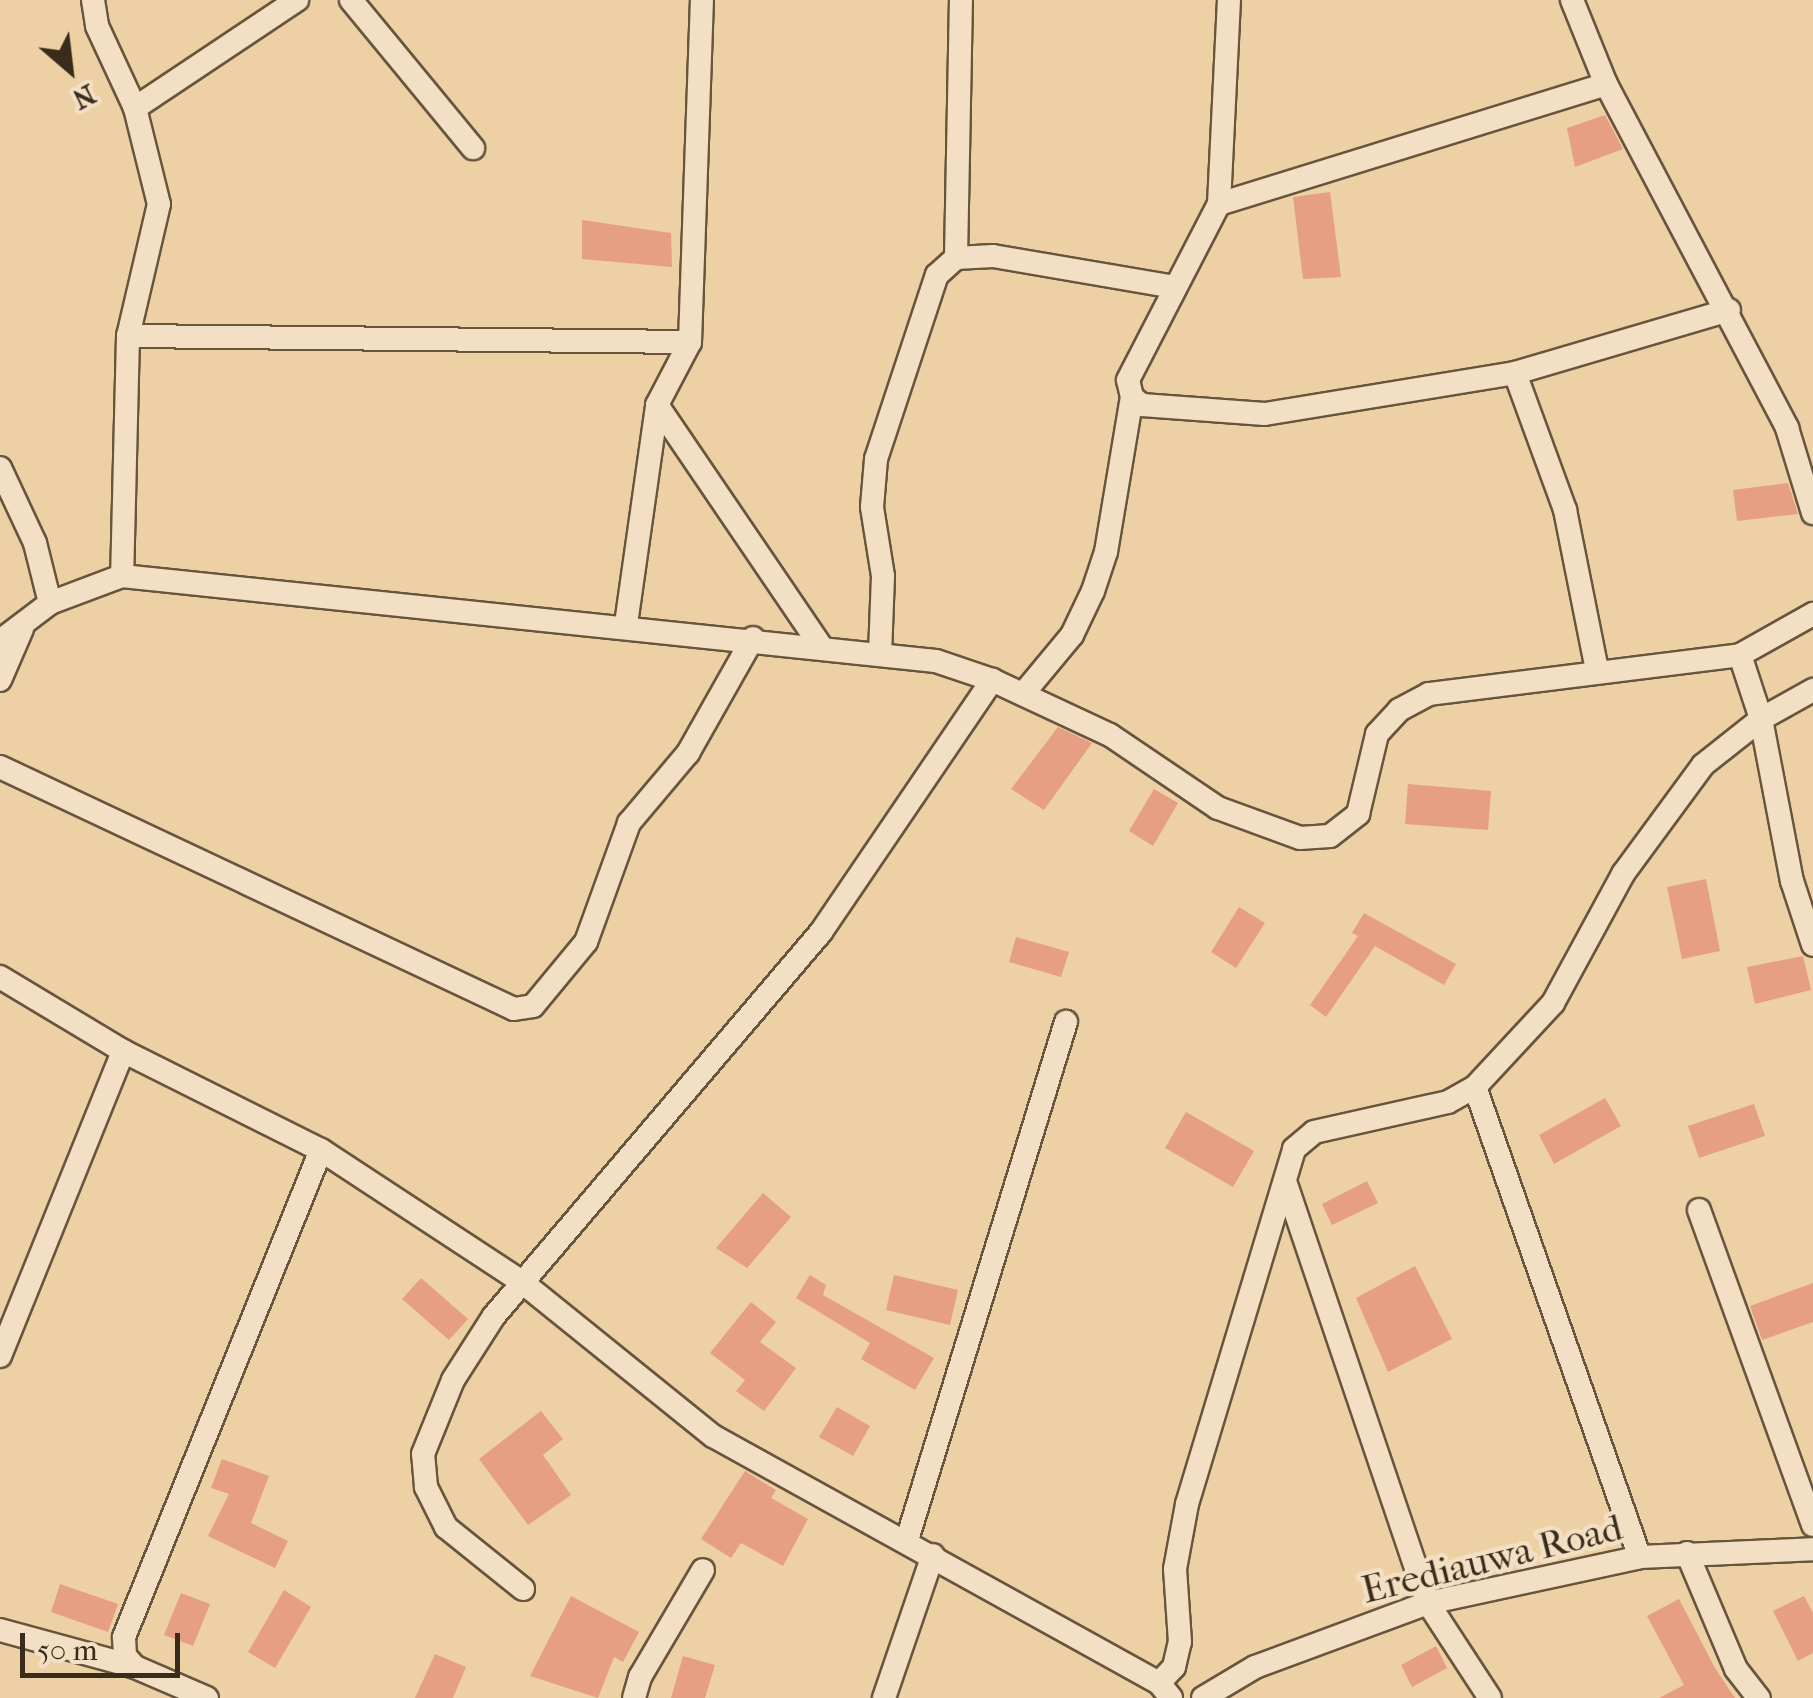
<!DOCTYPE html>
<style>
body{margin:0}
#map{position:relative;width:1813px;height:1698px;overflow:hidden;background:#edd0a4;font-family:"IM FELL French Canon",serif}
div>[style]{position:absolute}
[style*='--x']{left:calc(var(--x)*1px);top:calc(var(--y)*1px);width:calc(var(--w)*1px);rotate:calc(var(--a)*1deg)}
.building>*{inset:0;background:#e79f83}
.roads{filter:drop-shadow(2px 0 #67553e) drop-shadow(-2px 0 #67553e) drop-shadow(0 2px #67553e) drop-shadow(0 -2px #67553e)}
.minor>*{height:22px;margin:-11px;padding:0 11px;transform-origin:11px;border-radius:11px;background:#f3e0c4}
span{translate:-50% -50%;white-space:nowrap;text-align:center;line-height:1.15;-webkit-text-stroke:9px #f3e0c4;paint-order:stroke}
.street-label{font-size:38px;color:#3a2c1c}
.north{position:absolute;left:20px;top:20px;width:100px;height:100px;-webkit-text-stroke:8px #f3e0c4;paint-order:stroke;rotate:152deg;font-size:28px;font-weight:700;line-height:40px;text-align:center;color:#3a2c1c}
.north::after{content:'';display:block;margin:auto;width:35px;height:45px;background:#3a2c1c;clip-path:polygon(50% 0,100% 100%,50% 72%,0 100%)}
.scale{position:absolute;left:20px;top:1633px;width:160px;height:45px;box-sizing:border-box;border:5px solid #3a2c1c;border-top:0;padding-left:12px;font-size:30px;line-height:35px;white-space:nowrap;color:#3a2c1c;-webkit-text-stroke:8px #f3e0c4;paint-order:stroke}
</style>
<div id="map">
<div class="building">
<i style="clip-path:polygon(1605px 115px,1623px 149px,1575px 167px,1567px 128px)"></i>
<i style="clip-path:polygon(1330px 192px,1341px 277px,1303px 279px,1293px 197px)"></i>
<i style="clip-path:polygon(582px 220px,671px 233px,672px 267px,582px 259px)"></i>
<i style="clip-path:polygon(1788px 483px,1798px 514px,1737px 521px,1733px 490px)"></i>
<i style="clip-path:polygon(1058px 727px,1092px 743px,1044px 810px,1011px 789px)"></i>
<i style="clip-path:polygon(1408px 784px,1491px 791px,1488px 830px,1405px 824px)"></i>
<i style="clip-path:polygon(1154px 789px,1178px 803px,1153px 846px,1129px 831px)"></i>
<i style="clip-path:polygon(1706px 879px,1720px 951px,1682px 959px,1667px 887px)"></i>
<i style="clip-path:polygon(1239px 907px,1265px 923px,1236px 968px,1211px 952px)"></i>
<i style="clip-path:polygon(1364px 913px,1456px 964px,1444px 985px,1375px 946px,1326px 1017px,1310px 1005px,1358px 936px,1352px 933px)"></i>
<i style="clip-path:polygon(1016px 937px,1069px 952px,1061px 977px,1009px 962px)"></i>
<i style="clip-path:polygon(1803px 956px,1811px 990px,1755px 1004px,1747px 967px)"></i>
<i style="clip-path:polygon(1605px 1098px,1621px 1126px,1554px 1164px,1539px 1135px)"></i>
<i style="clip-path:polygon(1754px 1104px,1765px 1136px,1699px 1158px,1688px 1126px)"></i>
<i style="clip-path:polygon(1186px 1112px,1254px 1151px,1233px 1187px,1165px 1148px)"></i>
<i style="clip-path:polygon(1367px 1181px,1378px 1203px,1332px 1225px,1322px 1204px)"></i>
<i style="clip-path:polygon(763px 1193px,791px 1217px,747px 1268px,716px 1248px)"></i>
<i style="clip-path:polygon(1415px 1266px,1452px 1339px,1388px 1372px,1356px 1298px)"></i>
<i style="clip-path:polygon(810px 1275px,826px 1285px,823px 1295px,934px 1358px,915px 1390px,861px 1359px,870px 1343px,796px 1298px)"></i>
<i style="clip-path:polygon(894px 1275px,958px 1290px,950px 1325px,886px 1310px)"></i>
<i style="clip-path:polygon(421px 1278px,468px 1319px,449px 1340px,402px 1299px)"></i>
<i style="clip-path:polygon(1813px 1283px,1813px 1322px,1762px 1340px,1750px 1306px)"></i>
<i style="clip-path:polygon(751px 1302px,776px 1322px,760px 1342px,796px 1368px,764px 1411px,736px 1391px,745px 1380px,710px 1353px)"></i>
<i style="clip-path:polygon(837px 1407px,870px 1426px,853px 1456px,819px 1437px)"></i>
<i style="clip-path:polygon(541px 1411px,563px 1439px,543px 1455px,571px 1495px,528px 1525px,479px 1459px)"></i>
<i style="clip-path:polygon(222px 1459px,269px 1476px,251px 1523px,288px 1541px,275px 1568px,208px 1536px,229px 1494px,211px 1488px)"></i>
<i style="clip-path:polygon(745px 1471px,776px 1490px,771px 1498px,808px 1519px,783px 1566px,741px 1543px,731px 1558px,701px 1539px)"></i>
<i style="clip-path:polygon(60px 1584px,118px 1604px,108px 1632px,51px 1612px)"></i>
<i style="clip-path:polygon(284px 1590px,311px 1607px,275px 1668px,248px 1652px)"></i>
<i style="clip-path:polygon(181px 1593px,210px 1604px,193px 1646px,164px 1635px)"></i>
<i style="clip-path:polygon(571px 1596px,639px 1632px,623px 1662px,614px 1657px,598px 1698px,530px 1676px)"></i>
<i style="clip-path:polygon(1804px 1596px,1813px 1613px,1813px 1653px,1798px 1661px,1773px 1611px)"></i>
<i style="clip-path:polygon(1679px 1599px,1715px 1668px,1735px 1698px,1659px 1698px,1684px 1685px,1647px 1616px)"></i>
<i style="clip-path:polygon(1436px 1646px,1447px 1668px,1412px 1687px,1401px 1665px)"></i>
<i style="clip-path:polygon(435px 1654px,466px 1667px,453px 1698px,415px 1698px)"></i>
<i style="clip-path:polygon(683px 1656px,715px 1665px,705px 1698px,671px 1698px)"></i>
</div>
<div class="roads">
<div class="minor">
<i style="--x:93;--y:0;--w:26;--a:81"></i>
<i style="--x:97;--y:26;--w:90;--a:65.1"></i>
<i style="--x:135;--y:108;--w:99;--a:76"></i>
<i style="--x:159;--y:204;--w:136;--a:103.2"></i>
<i style="--x:128;--y:336;--w:240;--a:91.4"></i>
<i style="--x:351;--y:0;--w:192;--a:50.5"></i>
<i style="--x:1572;--y:0;--w:91;--a:68"></i>
<i style="--x:1606;--y:84;--w:389;--a:62.2"></i>
<i style="--x:1787;--y:428;--w:89;--a:73"></i>
<i style="--x:135;--y:108;--w:195;--a:-33.7"></i>
<i style="--x:1219;--y:204;--w:405;--a:-17.2"></i>
<i style="--x:956;--y:258;--w:258;--a:-88.9"></i>
<i style="--x:128;--y:336;--w:562;--a:0.61"></i>
<i style="--x:1515;--y:373;--w:146;--a:69.9"></i>
<i style="--x:1565;--y:510;--w:163;--a:78.7"></i>
<i style="--x:1132;--y:397;--w:13;--a:39"></i>
<i style="--x:1142;--y:405;--w:123;--a:4.2"></i>
<i style="--x:1265;--y:414;--w:253;--a:-9.3"></i>
<i style="--x:1515;--y:373;--w:223;--a:-16.4"></i>
<i style="--x:657;--y:405;--w:292;--a:55.8"></i>
<i style="--x:0;--y:468;--w:83;--a:65"></i>
<i style="--x:35;--y:543;--w:62;--a:76"></i>
<i style="--x:626;--y:624;--w:221;--a:-81.9"></i>
<i style="--x:657;--y:405;--w:71;--a:-62.4"></i>
<i style="--x:690;--y:342;--w:342;--a:-88"></i>
<i style="--x:0;--y:641;--w:63;--a:-37.2"></i>
<i style="--x:50;--y:603;--w:77;--a:-20.6"></i>
<i style="--x:122;--y:576;--w:818;--a:5.96"></i>
<i style="--x:936;--y:661;--w:59;--a:18.7"></i>
<i style="--x:992;--y:680;--w:130;--a:25"></i>
<i style="--x:1110;--y:735;--w:130;--a:34.1"></i>
<i style="--x:1218;--y:808;--w:87;--a:20.1"></i>
<i style="--x:1300;--y:838;--w:30;--a:-4"></i>
<i style="--x:1330;--y:836;--w:36;--a:-38"></i>
<i style="--x:1358;--y:814;--w:82;--a:-76.6"></i>
<i style="--x:1377;--y:734;--w:33;--a:-47"></i>
<i style="--x:1399;--y:710;--w:34;--a:-28"></i>
<i style="--x:1429;--y:694;--w:313;--a:-7.1"></i>
<i style="--x:1740;--y:655;--w:84;--a:-29.3"></i>
<i style="--x:880;--y:654;--w:78;--a:-87.8"></i>
<i style="--x:883;--y:576;--w:70;--a:-99.1"></i>
<i style="--x:872;--y:507;--w:48;--a:-85.2"></i>
<i style="--x:876;--y:459;--w:194;--a:-71.7"></i>
<i style="--x:937;--y:275;--w:25;--a:-42"></i>
<i style="--x:956;--y:258;--w:37;--a:-3"></i>
<i style="--x:993;--y:256;--w:185;--a:9.7"></i>
<i style="--x:1740;--y:655;--w:67;--a:71.8"></i>
<i style="--x:1761;--y:719;--w:165;--a:79.2"></i>
<i style="--x:1792;--y:881;--w:67;--a:71.8"></i>
<i style="--x:0;--y:680;--w:56;--a:-66.7"></i>
<i style="--x:1023;--y:694;--w:77;--a:-50.3"></i>
<i style="--x:1072;--y:635;--w:49;--a:-64.5"></i>
<i style="--x:1093;--y:591;--w:41;--a:-71.6"></i>
<i style="--x:1106;--y:552;--w:157;--a:-80.5"></i>
<i style="--x:1132;--y:397;--w:17;--a:-103"></i>
<i style="--x:1128;--y:380;--w:198;--a:-62.7"></i>
<i style="--x:1219;--y:204;--w:204;--a:-87.2"></i>
<i style="--x:0;--y:767;--w:568;--a:25.21"></i>
<i style="--x:514;--y:1009;--w:19;--a:-9"></i>
<i style="--x:533;--y:1006;--w:83;--a:-50.4"></i>
<i style="--x:586;--y:942;--w:127;--a:-70.1"></i>
<i style="--x:629;--y:823;--w:92;--a:-49.9"></i>
<i style="--x:688;--y:753;--w:132;--a:-60.5"></i>
<i style="--x:0;--y:977;--w:144;--a:31"></i>
<i style="--x:123;--y:1051;--w:221;--a:26.6"></i>
<i style="--x:321;--y:1150;--w:240;--a:33.3"></i>
<i style="--x:522;--y:1282;--w:245;--a:38.9"></i>
<i style="--x:713;--y:1436;--w:510;--a:28.98"></i>
<i style="--x:1159;--y:1683;--w:19;--a:51"></i>
<i style="--x:1475;--y:1087;--w:498;--a:70.7"></i>
<i style="--x:1286;--y:1184;--w:442;--a:71.3"></i>
<i style="--x:1428;--y:1603;--w:113;--a:56.9"></i>
<i style="--x:1699;--y:1210;--w:335;--a:70.1"></i>
<i style="--x:0;--y:1356;--w:329;--a:-68"></i>
<i style="--x:907;--y:1540;--w:542;--a:-72.94"></i>
<i style="--x:1687;--y:1553;--w:126;--a:67.1"></i>
<i style="--x:1736;--y:1669;--w:37;--a:52"></i>
<i style="--x:523;--y:1589;--w:99;--a:-141.2"></i>
<i style="--x:446;--y:1527;--w:45;--a:-116.6"></i>
<i style="--x:426;--y:1487;--w:33;--a:-95"></i>
<i style="--x:423;--y:1454;--w:80;--a:-67.9"></i>
<i style="--x:453;--y:1380;--w:76;--a:-57.4"></i>
<i style="--x:494;--y:1316;--w:504;--a:-49.58"></i>
<i style="--x:821;--y:932;--w:305;--a:-55.8"></i>
<i style="--x:0;--y:1630;--w:140;--a:15.3"></i>
<i style="--x:1159;--y:1683;--w:22;--a:-47"></i>
<i style="--x:1174;--y:1667;--w:26;--a:-77"></i>
<i style="--x:1180;--y:1642;--w:73;--a:-93.9"></i>
<i style="--x:1175;--y:1569;--w:66;--a:-79.5"></i>
<i style="--x:1187;--y:1504;--w:371;--a:-73.2"></i>
<i style="--x:1294;--y:1149;--w:26;--a:-40"></i>
<i style="--x:1314;--y:1132;--w:137;--a:-12.6"></i>
<i style="--x:1448;--y:1102;--w:31;--a:-29"></i>
<i style="--x:1475;--y:1087;--w:115;--a:-47.1"></i>
<i style="--x:1553;--y:1003;--w:147;--a:-61.5"></i>
<i style="--x:1623;--y:874;--w:135;--a:-53.7"></i>
<i style="--x:1703;--y:765;--w:74;--a:-38.4"></i>
<i style="--x:1761;--y:719;--w:60;--a:-29.1"></i>
<i style="--x:207;--y:1698;--w:78;--a:-156.7"></i>
<i style="--x:135;--y:1667;--w:15;--a:-132"></i>
<i style="--x:125;--y:1656;--w:19;--a:-93"></i>
<i style="--x:124;--y:1637;--w:525;--a:-67.98"></i>
<i style="--x:634;--y:1698;--w:22;--a:-74"></i>
<i style="--x:640;--y:1677;--w:124;--a:-59.5"></i>
<i style="--x:884;--y:1698;--w:151;--a:-71.1"></i>
<i style="--x:1203;--y:1698;--w:61;--a:-30.8"></i>
<i style="--x:1255;--y:1667;--w:184;--a:-20.3"></i>
<i style="--x:1428;--y:1603;--w:217;--a:-12.2"></i>
<i style="--x:1640;--y:1557;--w:173;--a:-2.6"></i>
</div>
</div>
<div class="street-label">
<span style="left:1492px;top:1559px;rotate:-14deg">Erediauwa Road</span>
</div>
<div class="north">N</div>
<div class="scale">50 m</div>
</div>
